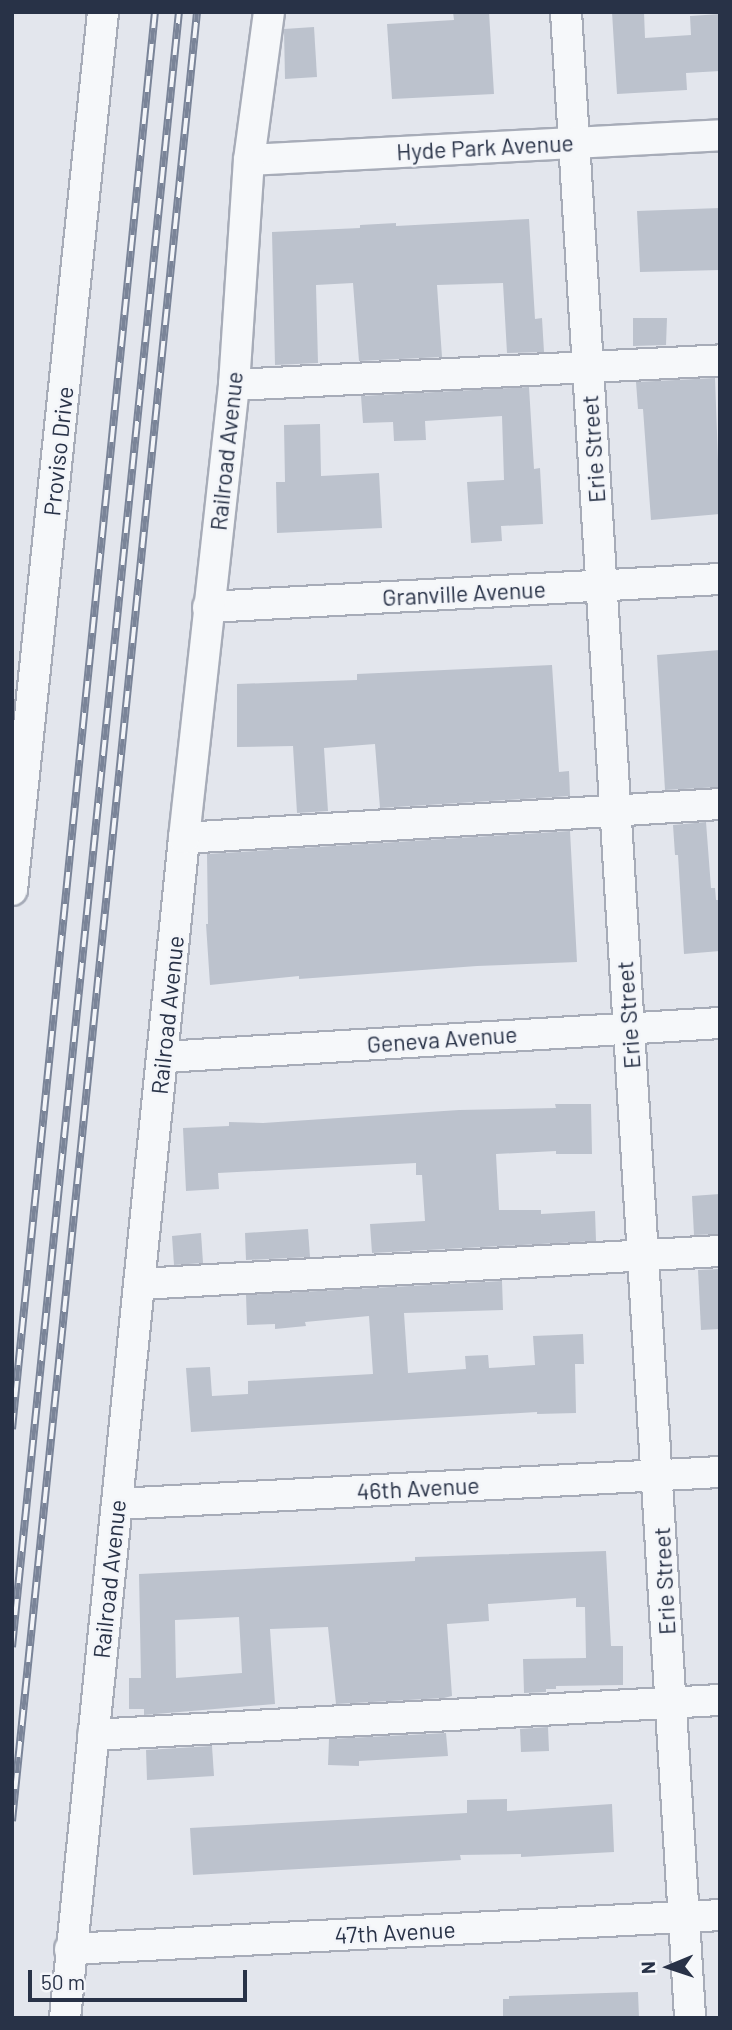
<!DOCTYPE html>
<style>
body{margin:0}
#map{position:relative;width:732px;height:2030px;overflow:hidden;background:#e3e6ed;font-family:Barlow,sans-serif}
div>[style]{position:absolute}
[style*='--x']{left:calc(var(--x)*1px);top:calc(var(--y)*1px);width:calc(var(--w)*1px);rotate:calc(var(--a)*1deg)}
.building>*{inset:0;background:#bcc2cd}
.roads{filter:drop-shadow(2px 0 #a7acb8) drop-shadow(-2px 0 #a7acb8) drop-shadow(0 2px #a7acb8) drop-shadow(0 -2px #a7acb8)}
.minor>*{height:30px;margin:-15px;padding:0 15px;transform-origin:15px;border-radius:15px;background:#f6f8fa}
.rail>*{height:8px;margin-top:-4px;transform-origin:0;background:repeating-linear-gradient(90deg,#f3f5f9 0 16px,#7a8498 0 32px);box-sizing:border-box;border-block:2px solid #7a8498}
span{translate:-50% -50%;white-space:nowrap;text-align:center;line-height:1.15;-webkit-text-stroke:5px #f3f5f9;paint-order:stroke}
.street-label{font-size:23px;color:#283247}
.frame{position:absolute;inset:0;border:14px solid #283247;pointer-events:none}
.north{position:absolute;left:634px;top:1932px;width:70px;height:70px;-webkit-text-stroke:5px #f3f5f9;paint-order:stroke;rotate:268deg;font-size:19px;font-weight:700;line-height:28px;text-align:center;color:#283247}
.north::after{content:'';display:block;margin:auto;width:24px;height:32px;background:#283247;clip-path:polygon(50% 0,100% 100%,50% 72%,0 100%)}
.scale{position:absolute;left:28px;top:1970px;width:219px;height:32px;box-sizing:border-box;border:4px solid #283247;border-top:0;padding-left:9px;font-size:21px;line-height:24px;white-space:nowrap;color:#283247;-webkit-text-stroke:5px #f3f5f9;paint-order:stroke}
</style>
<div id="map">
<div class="building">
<i style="clip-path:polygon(453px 12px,489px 12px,494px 94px,392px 99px,387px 24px,454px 20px)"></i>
<i style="clip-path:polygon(612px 12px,644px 12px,645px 38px,691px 35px,690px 16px,720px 14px,720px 71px,686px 73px,687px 90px,617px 94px)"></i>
<i style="clip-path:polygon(314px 27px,317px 77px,285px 79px,284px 29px)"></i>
<i style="clip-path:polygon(720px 208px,720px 270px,640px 272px,637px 211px)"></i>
<i style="clip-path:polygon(529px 219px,535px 319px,542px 318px,544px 352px,507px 353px,503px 283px,437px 285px,442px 357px,359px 361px,353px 283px,316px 285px,318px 363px,275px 365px,272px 232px,360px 228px,360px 225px,396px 223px,396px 226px)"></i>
<i style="clip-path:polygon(633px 318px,667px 318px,666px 345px,633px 346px)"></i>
<i style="clip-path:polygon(715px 378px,720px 514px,651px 520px,643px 409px,638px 409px,636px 382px)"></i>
<i style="clip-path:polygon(529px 387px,534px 469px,540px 468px,543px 524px,501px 526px,502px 541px,471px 543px,467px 482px,504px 480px,502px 416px,425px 421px,426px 440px,394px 441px,393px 422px,363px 423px,361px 396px)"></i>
<i style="clip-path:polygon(320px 424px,321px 476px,379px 473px,382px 528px,277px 533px,276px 482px,285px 482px,284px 425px)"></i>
<i style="clip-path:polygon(720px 650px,720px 787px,665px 790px,657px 655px)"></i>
<i style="clip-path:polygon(552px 665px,559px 772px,569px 771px,570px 796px,380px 808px,375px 744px,324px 748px,328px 811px,297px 813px,293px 746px,237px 747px,237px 684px,357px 680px,357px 674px)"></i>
<i style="clip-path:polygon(706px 822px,711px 888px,715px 888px,716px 900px,720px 900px,720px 951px,684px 954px,678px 855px,675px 855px,673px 825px)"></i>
<i style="clip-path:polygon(570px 831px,577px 962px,477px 966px,299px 979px,299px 976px,210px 985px,206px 924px,208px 924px,207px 854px)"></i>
<i style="clip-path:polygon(555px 1104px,591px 1104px,592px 1154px,556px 1154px,556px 1151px,496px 1154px,499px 1210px,541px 1210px,541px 1214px,595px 1211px,596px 1241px,372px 1253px,370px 1224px,425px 1221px,422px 1175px,416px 1175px,416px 1163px,218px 1173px,219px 1189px,186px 1191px,183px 1128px,229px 1126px,229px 1122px,263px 1123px,459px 1110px,556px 1108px)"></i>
<i style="clip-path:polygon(720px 1194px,720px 1234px,694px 1235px,692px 1196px)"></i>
<i style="clip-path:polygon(308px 1229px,310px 1257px,246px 1260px,245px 1233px)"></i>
<i style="clip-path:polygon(201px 1233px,203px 1263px,174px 1265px,172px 1236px)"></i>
<i style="clip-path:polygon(720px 1269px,720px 1329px,701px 1330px,698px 1270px)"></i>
<i style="clip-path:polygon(502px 1281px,503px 1310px,404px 1313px,408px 1373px,466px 1369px,465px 1356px,488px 1355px,489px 1368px,535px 1365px,533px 1336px,583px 1334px,584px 1364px,575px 1364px,576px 1413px,537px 1414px,537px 1412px,191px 1432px,186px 1368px,210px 1367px,212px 1396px,248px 1394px,248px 1381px,373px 1374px,369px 1316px,305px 1322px,306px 1326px,275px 1329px,275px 1324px,247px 1325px,246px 1295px)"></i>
<i style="clip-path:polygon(evenodd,606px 1551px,611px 1646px,623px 1646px,623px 1685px,556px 1686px,556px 1689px,546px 1689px,546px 1692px,524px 1693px,523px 1659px,586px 1658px,585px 1607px,576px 1607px,576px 1598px,488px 1604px,489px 1621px,447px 1624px,452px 1696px,444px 1698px,336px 1704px,328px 1627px,270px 1629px,275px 1704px,144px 1715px,144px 1709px,129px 1709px,129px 1678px,141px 1678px,139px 1574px,415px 1561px,415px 1557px,606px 1551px,239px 1617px,242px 1673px,176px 1678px,175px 1620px,239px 1617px)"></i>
<i style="clip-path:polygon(548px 1727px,549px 1751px,521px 1752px,520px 1729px)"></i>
<i style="clip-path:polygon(446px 1733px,448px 1756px,359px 1761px,359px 1766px,328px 1765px,329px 1739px)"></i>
<i style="clip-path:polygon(212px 1746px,214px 1776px,147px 1780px,146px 1750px)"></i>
<i style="clip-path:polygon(507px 1799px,507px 1811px,612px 1804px,614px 1852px,521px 1857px,521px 1854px,460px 1855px,461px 1860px,193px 1875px,190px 1828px,467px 1813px,467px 1800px)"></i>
<i style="clip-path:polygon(638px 1992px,639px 2018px,503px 2018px,503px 1999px,509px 1999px,509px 1996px)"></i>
</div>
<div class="roads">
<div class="minor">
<i style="--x:566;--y:12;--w:2010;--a:86.46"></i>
<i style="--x:249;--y:160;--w:472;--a:-3"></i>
<i style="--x:234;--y:385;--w:487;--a:-2.9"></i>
<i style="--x:208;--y:607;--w:513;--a:-3.13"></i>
<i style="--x:184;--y:838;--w:537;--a:-3.63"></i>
<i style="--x:12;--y:890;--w:883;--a:-84.08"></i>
<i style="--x:164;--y:1057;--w:557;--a:-3.5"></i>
<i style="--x:140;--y:1284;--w:581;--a:-3.26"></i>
<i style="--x:117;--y:1504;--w:604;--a:-3.04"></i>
<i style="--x:93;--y:1735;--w:628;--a:-3.2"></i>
<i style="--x:70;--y:1949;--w:651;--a:-2.99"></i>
<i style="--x:65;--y:2018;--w:1186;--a:-84.24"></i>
<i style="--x:184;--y:838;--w:456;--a:-83.7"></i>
<i style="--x:234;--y:385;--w:225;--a:-86.2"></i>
<i style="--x:249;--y:160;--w:149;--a:-82.3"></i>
</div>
</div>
<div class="rail">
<i style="--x:12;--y:1429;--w:1424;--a:-84.24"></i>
<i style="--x:12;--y:1647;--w:1644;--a:-84.17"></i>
<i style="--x:12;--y:1821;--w:1818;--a:-84.16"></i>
</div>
<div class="street-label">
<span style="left:485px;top:147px;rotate:-3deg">Hyde Park Avenue</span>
<span style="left:593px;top:449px;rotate:-94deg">Erie Street</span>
<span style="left:58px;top:451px;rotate:-84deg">Proviso Drive</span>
<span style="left:226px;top:451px;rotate:-84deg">Railroad Avenue</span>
<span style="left:464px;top:593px;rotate:-3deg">Granville Avenue</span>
<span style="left:167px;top:1015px;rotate:-84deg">Railroad Avenue</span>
<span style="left:628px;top:1015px;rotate:-94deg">Erie Street</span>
<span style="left:442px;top:1039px;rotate:-4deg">Geneva Avenue</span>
<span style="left:418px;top:1488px;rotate:-3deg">46th Avenue</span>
<span style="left:109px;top:1579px;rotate:-84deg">Railroad Avenue</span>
<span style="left:664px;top:1581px;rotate:-93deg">Erie Street</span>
<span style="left:395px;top:1932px;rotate:-3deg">47th Avenue</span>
</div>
<div class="frame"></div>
<div class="north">N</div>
<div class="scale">50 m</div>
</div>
